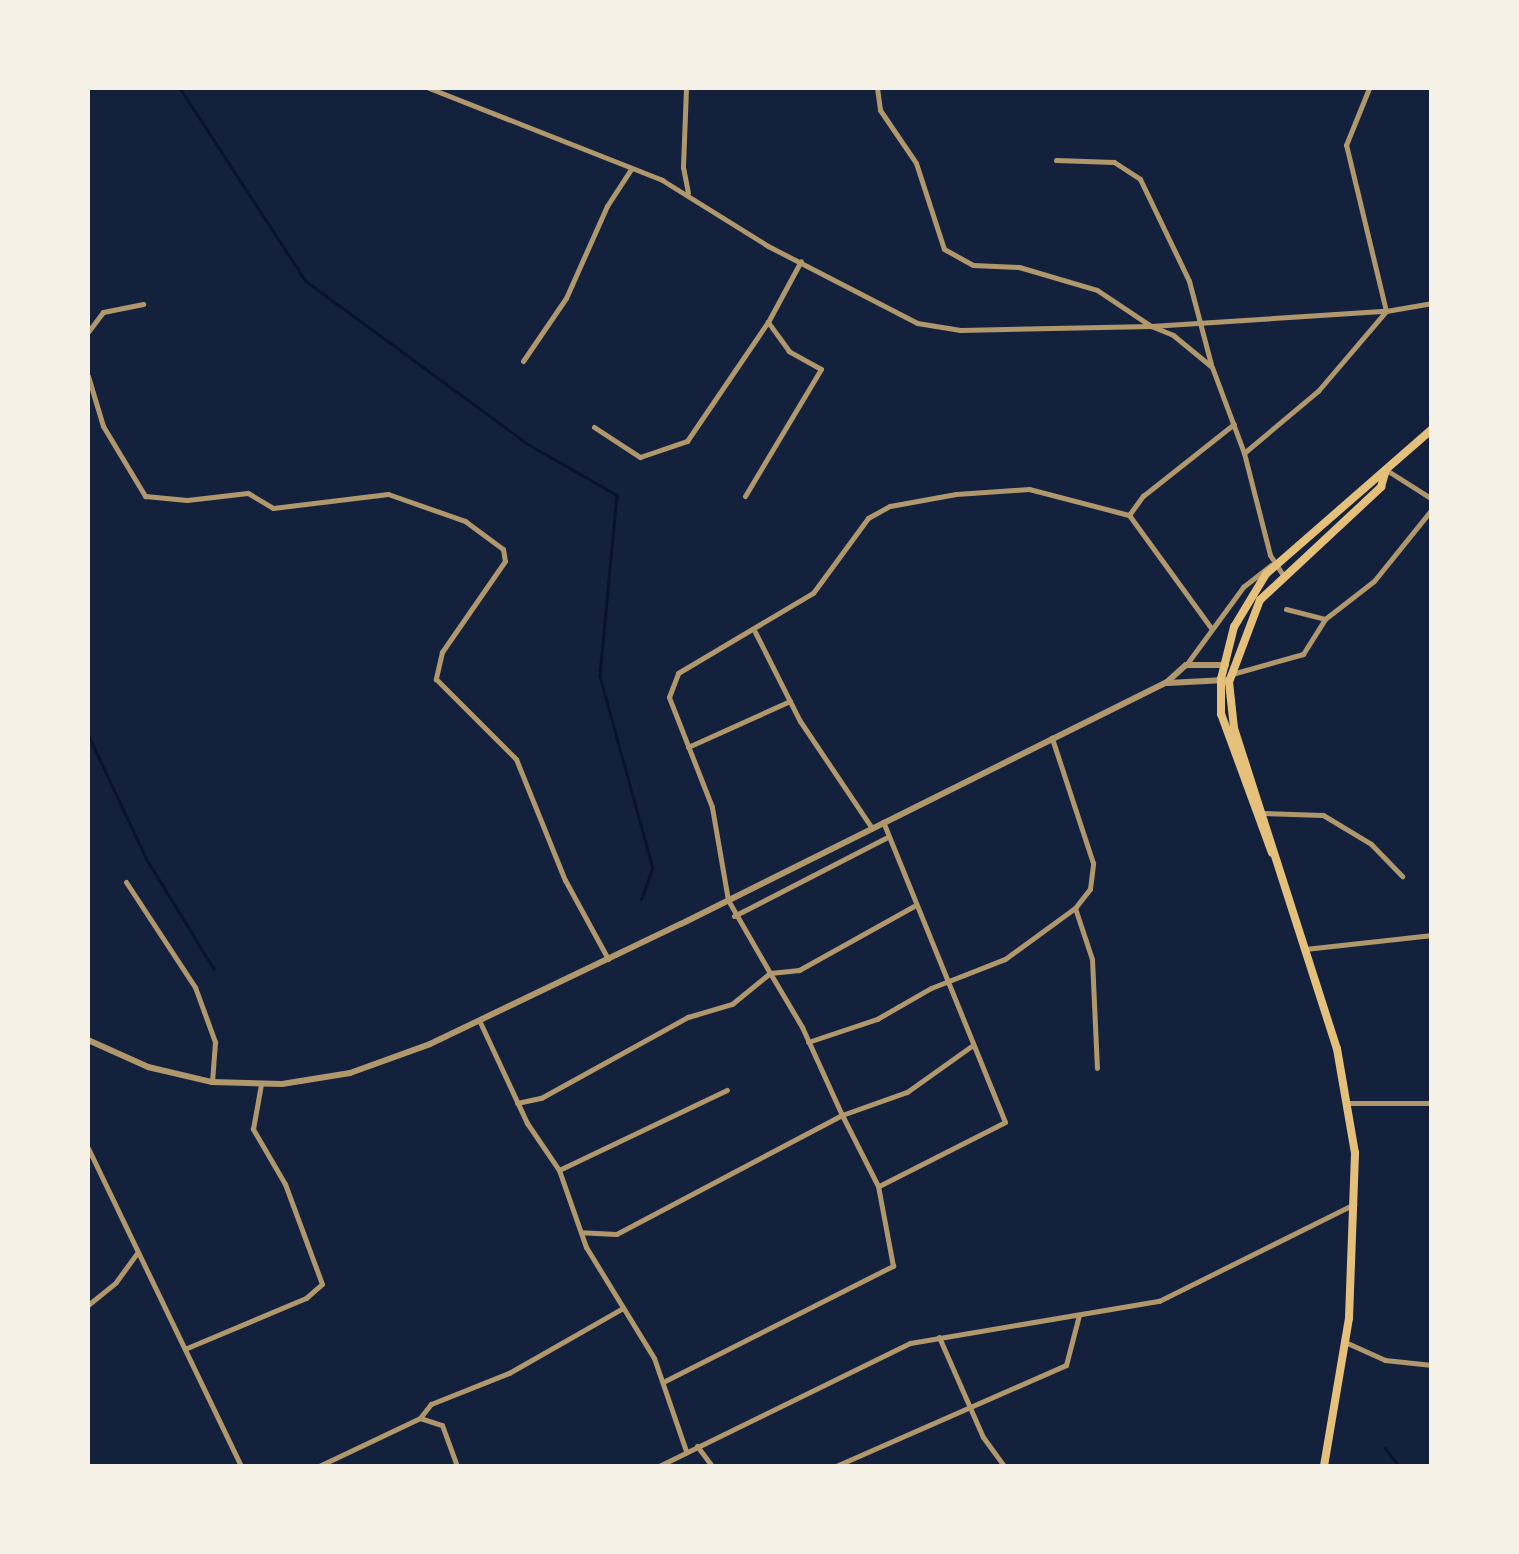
<!DOCTYPE html>
<style>
body{margin:0}
#map{position:relative;width:1519px;height:1554px;overflow:hidden;background:#14213d;font-family:Barlow,sans-serif}
div>[style]{position:absolute}
[style*='--x']{left:calc(var(--x)*1px);top:calc(var(--y)*1px);width:calc(var(--w)*1px);rotate:calc(var(--a)*1deg)}
.stream>*{height:2.5px;margin:-1.25px;padding:0 1.25px;transform-origin:1.25px;border-radius:1.25px;background:#0b132b}
.minor>*{height:5px;margin:-2.5px;padding:0 2.5px;transform-origin:2.5px;border-radius:2.5px;background:#b1986c}
.tertiary>*{height:6px;margin:-3px;padding:0 3px;transform-origin:3px;border-radius:3px;background:#b1986c}
.primary>*{height:8px;margin:-4px;padding:0 4px;transform-origin:4px;border-radius:4px;background:#e5c07b}
span{translate:-50% -50%;white-space:nowrap;text-align:center;line-height:1.15;-webkit-text-stroke:10px #f6f1e7;paint-order:stroke}
.frame{position:absolute;inset:0;border:90px solid #f6f1e7;pointer-events:none}
</style>
<div id="map">
<div class="stream">
<i style="--x:180;--y:88;--w:230;--a:56.9"></i>
<i style="--x:306;--y:281;--w:275;--a:36.3"></i>
<i style="--x:528;--y:444;--w:103;--a:29.8"></i>
<i style="--x:617;--y:495;--w:182;--a:95.4"></i>
<i style="--x:600;--y:676;--w:199;--a:74.6"></i>
<i style="--x:653;--y:868;--w:33;--a:110"></i>
<i style="--x:88;--y:734;--w:137;--a:64.9"></i>
<i style="--x:146;--y:858;--w:130;--a:58.5"></i>
<i style="--x:1385;--y:1448;--w:23;--a:52"></i>
</div>
<div class="minor">
<i style="--x:429;--y:88;--w:251;--a:21.5"></i>
<i style="--x:662;--y:180;--w:125;--a:31.9"></i>
<i style="--x:768;--y:246;--w:168;--a:27.3"></i>
<i style="--x:917;--y:323;--w:44;--a:9.2"></i>
<i style="--x:960;--y:330;--w:191;--a:-1.2"></i>
<i style="--x:1151;--y:326;--w:24;--a:22"></i>
<i style="--x:1173;--y:335;--w:50;--a:39.4"></i>
<i style="--x:1212;--y:367;--w:92;--a:69.6"></i>
<i style="--x:1244;--y:453;--w:105;--a:75.7"></i>
<i style="--x:1270;--y:555;--w:24;--a:57"></i>
<i style="--x:686;--y:88;--w:79;--a:92.2"></i>
<i style="--x:683;--y:167;--w:26;--a:79"></i>
<i style="--x:877;--y:88;--w:22;--a:82"></i>
<i style="--x:880;--y:110;--w:64;--a:55.8"></i>
<i style="--x:916;--y:163;--w:90;--a:72"></i>
<i style="--x:944;--y:249;--w:33;--a:29"></i>
<i style="--x:973;--y:265;--w:46;--a:2.5"></i>
<i style="--x:1019;--y:267;--w:81;--a:16.4"></i>
<i style="--x:1097;--y:290;--w:65;--a:33.7"></i>
<i style="--x:1151;--y:326;--w:235;--a:-3.7"></i>
<i style="--x:1386;--y:311;--w:171;--a:-103.5"></i>
<i style="--x:1346;--y:145;--w:61;--a:-68"></i>
<i style="--x:1056;--y:160;--w:58;--a:2"></i>
<i style="--x:1114;--y:162;--w:31;--a:33"></i>
<i style="--x:1140;--y:179;--w:113;--a:64.3"></i>
<i style="--x:1189;--y:281;--w:86;--a:75.2"></i>
<i style="--x:88;--y:332;--w:25;--a:-53"></i>
<i style="--x:103;--y:312;--w:41;--a:-11.3"></i>
<i style="--x:523;--y:361;--w:76;--a:-55.7"></i>
<i style="--x:566;--y:298;--w:101;--a:-66"></i>
<i style="--x:607;--y:206;--w:44;--a:-57"></i>
<i style="--x:88;--y:376;--w:52;--a:73.3"></i>
<i style="--x:103;--y:426;--w:82;--a:59"></i>
<i style="--x:145;--y:496;--w:42;--a:5.4"></i>
<i style="--x:187;--y:500;--w:61;--a:-6.5"></i>
<i style="--x:248;--y:493;--w:29;--a:31"></i>
<i style="--x:273;--y:508;--w:116;--a:-6.9"></i>
<i style="--x:388;--y:494;--w:82;--a:19.3"></i>
<i style="--x:465;--y:521;--w:47;--a:36.4"></i>
<i style="--x:503;--y:549;--w:12;--a:81"></i>
<i style="--x:505;--y:561;--w:111;--a:124.7"></i>
<i style="--x:442;--y:652;--w:28;--a:103"></i>
<i style="--x:436;--y:679;--w:113;--a:45"></i>
<i style="--x:516;--y:759;--w:131;--a:68"></i>
<i style="--x:565;--y:880;--w:90;--a:61.4"></i>
<i style="--x:594;--y:427;--w:55;--a:33.1"></i>
<i style="--x:640;--y:457;--w:50;--a:-18.8"></i>
<i style="--x:687;--y:441;--w:144;--a:-55.8"></i>
<i style="--x:1244;--y:453;--w:97;--a:-40"></i>
<i style="--x:1318;--y:391;--w:105;--a:-49.6"></i>
<i style="--x:1386;--y:311;--w:47;--a:-9.9"></i>
<i style="--x:1388;--y:471;--w:52;--a:32.5"></i>
<i style="--x:745;--y:496;--w:148;--a:-59.1"></i>
<i style="--x:821;--y:369;--w:37;--a:-151"></i>
<i style="--x:789;--y:351;--w:36;--a:-126"></i>
<i style="--x:768;--y:322;--w:69;--a:-61.6"></i>
<i style="--x:1129;--y:515;--w:24;--a:-54"></i>
<i style="--x:1143;--y:496;--w:116;--a:-38.4"></i>
<i style="--x:1286;--y:609;--w:40;--a:14.4"></i>
<i style="--x:755;--y:632;--w:100;--a:63.2"></i>
<i style="--x:800;--y:721;--w:129;--a:56.1"></i>
<i style="--x:1186;--y:665;--w:97;--a:-53.8"></i>
<i style="--x:1243;--y:587;--w:36;--a:-38"></i>
<i style="--x:1232;--y:674;--w:74;--a:-15.7"></i>
<i style="--x:1303;--y:654;--w:41;--a:-57.8"></i>
<i style="--x:1325;--y:619;--w:62;--a:-37.8"></i>
<i style="--x:1374;--y:581;--w:92;--a:-51.1"></i>
<i style="--x:688;--y:747;--w:112;--a:-24.3"></i>
<i style="--x:1264;--y:813;--w:59;--a:1.9"></i>
<i style="--x:1323;--y:815;--w:56;--a:31.1"></i>
<i style="--x:1371;--y:844;--w:45;--a:45.9"></i>
<i style="--x:126;--y:882;--w:126;--a:56.7"></i>
<i style="--x:195;--y:987;--w:59;--a:70"></i>
<i style="--x:215;--y:1042;--w:40;--a:94.3"></i>
<i style="--x:914;--y:906;--w:132;--a:150.9"></i>
<i style="--x:799;--y:970;--w:29;--a:174"></i>
<i style="--x:770;--y:973;--w:84;--a:-119.9"></i>
<i style="--x:728;--y:900;--w:94;--a:-99.8"></i>
<i style="--x:712;--y:807;--w:118;--a:-111.4"></i>
<i style="--x:669;--y:697;--w:26;--a:-69"></i>
<i style="--x:678;--y:673;--w:157;--a:-30.7"></i>
<i style="--x:813;--y:593;--w:93;--a:-53.7"></i>
<i style="--x:868;--y:518;--w:25;--a:-29"></i>
<i style="--x:890;--y:506;--w:67;--a:-10.3"></i>
<i style="--x:956;--y:494;--w:73;--a:-3.9"></i>
<i style="--x:1029;--y:489;--w:103;--a:14.6"></i>
<i style="--x:1129;--y:515;--w:140;--a:54"></i>
<i style="--x:1075;--y:908;--w:54;--a:71.6"></i>
<i style="--x:1092;--y:959;--w:109;--a:87.4"></i>
<i style="--x:734;--y:916;--w:171;--a:-27.2"></i>
<i style="--x:1305;--y:949;--w:128;--a:-6.3"></i>
<i style="--x:479;--y:1020;--w:114;--a:65"></i>
<i style="--x:527;--y:1123;--w:57;--a:55.8"></i>
<i style="--x:559;--y:1170;--w:82;--a:70.7"></i>
<i style="--x:586;--y:1247;--w:130;--a:58.5"></i>
<i style="--x:654;--y:1358;--w:98;--a:71"></i>
<i style="--x:808;--y:1042;--w:73;--a:-18.4"></i>
<i style="--x:877;--y:1019;--w:62;--a:-29.9"></i>
<i style="--x:931;--y:988;--w:79;--a:-21.4"></i>
<i style="--x:1005;--y:959;--w:87;--a:-36.1"></i>
<i style="--x:1075;--y:908;--w:24;--a:-52"></i>
<i style="--x:1090;--y:889;--w:26;--a:-83"></i>
<i style="--x:1093;--y:863;--w:132;--a:-108.2"></i>
<i style="--x:517;--y:1103;--w:25;--a:-12"></i>
<i style="--x:541;--y:1098;--w:168;--a:-28.9"></i>
<i style="--x:688;--y:1017;--w:46;--a:-16.5"></i>
<i style="--x:732;--y:1004;--w:49;--a:-39.2"></i>
<i style="--x:770;--y:973;--w:63;--a:59.3"></i>
<i style="--x:802;--y:1027;--w:97;--a:65.6"></i>
<i style="--x:842;--y:1115;--w:255;--a:152.2"></i>
<i style="--x:616;--y:1234;--w:35;--a:-177"></i>
<i style="--x:1348;--y:1103;--w:84;--a:0"></i>
<i style="--x:88;--y:1148;--w:353;--a:64.3"></i>
<i style="--x:559;--y:1170;--w:186;--a:-25.5"></i>
<i style="--x:879;--y:1186;--w:141;--a:-26.9"></i>
<i style="--x:1005;--y:1122;--w:324;--a:-112.1"></i>
<i style="--x:88;--y:1305;--w:36;--a:-39"></i>
<i style="--x:116;--y:1282;--w:36;--a:-54"></i>
<i style="--x:939;--y:1337;--w:109;--a:66.3"></i>
<i style="--x:983;--y:1437;--w:36;--a:54"></i>
<i style="--x:1345;--y:1342;--w:44;--a:24.2"></i>
<i style="--x:1385;--y:1360;--w:47;--a:6.1"></i>
<i style="--x:187;--y:1348;--w:129;--a:-22.8"></i>
<i style="--x:306;--y:1298;--w:21;--a:-41"></i>
<i style="--x:322;--y:1284;--w:107;--a:-110.3"></i>
<i style="--x:285;--y:1184;--w:64;--a:-120.2"></i>
<i style="--x:253;--y:1129;--w:46;--a:-79.9"></i>
<i style="--x:663;--y:1382;--w:258;--a:-26.8"></i>
<i style="--x:893;--y:1266;--w:81;--a:-100.6"></i>
<i style="--x:878;--y:1186;--w:80;--a:-116.9"></i>
<i style="--x:842;--y:1115;--w:69;--a:-19.5"></i>
<i style="--x:907;--y:1092;--w:81;--a:-35.5"></i>
<i style="--x:420;--y:1418;--w:18;--a:-52"></i>
<i style="--x:431;--y:1404;--w:84;--a:-21.7"></i>
<i style="--x:509;--y:1373;--w:131;--a:-29.7"></i>
<i style="--x:697;--y:1446;--w:25;--a:53"></i>
<i style="--x:319;--y:1466;--w:112;--a:-25.4"></i>
<i style="--x:420;--y:1418;--w:23;--a:18"></i>
<i style="--x:442;--y:1425;--w:44;--a:69.9"></i>
<i style="--x:659;--y:1466;--w:280;--a:-26.1"></i>
<i style="--x:910;--y:1343;--w:253;--a:-9.6"></i>
<i style="--x:1159;--y:1301;--w:218;--a:-26.4"></i>
<i style="--x:836;--y:1466;--w:251;--a:-23.7"></i>
<i style="--x:1066;--y:1365;--w:52;--a:-75.4"></i>
</div>
<div class="tertiary">
<i style="--x:1168;--y:683;--w:57;--a:-3"></i>
<i style="--x:88;--y:1040;--w:66;--a:24.2"></i>
<i style="--x:148;--y:1067;--w:66;--a:13.2"></i>
<i style="--x:212;--y:1082;--w:70;--a:1.6"></i>
<i style="--x:282;--y:1084;--w:69;--a:-9.2"></i>
<i style="--x:350;--y:1073;--w:85;--a:-19.9"></i>
<i style="--x:430;--y:1044;--w:278;--a:-25.6"></i>
<i style="--x:681;--y:924;--w:543;--a:-26.47"></i>
<i style="--x:1167;--y:682;--w:25;--a:-42"></i>
<i style="--x:1186;--y:665;--w:40;--a:0"></i>
</div>
<div class="primary">
<i style="--x:1272;--y:853;--w:148;--a:-110.1"></i>
<i style="--x:1221;--y:714;--w:35;--a:-90"></i>
<i style="--x:1221;--y:679;--w:54;--a:-76"></i>
<i style="--x:1234;--y:627;--w:62;--a:-58.9"></i>
<i style="--x:1266;--y:574;--w:220;--a:-41.1"></i>
<i style="--x:1324;--y:1466;--w:150;--a:-80.4"></i>
<i style="--x:1349;--y:1318;--w:165;--a:-87.9"></i>
<i style="--x:1355;--y:1153;--w:106;--a:-99.8"></i>
<i style="--x:1337;--y:1049;--w:337;--a:-107.8"></i>
<i style="--x:1234;--y:728;--w:46;--a:-96.2"></i>
<i style="--x:1229;--y:682;--w:88;--a:-69.3"></i>
<i style="--x:1260;--y:600;--w:166;--a:-43"></i>
<i style="--x:1381;--y:487;--w:15;--a:-74"></i>
</div>
<div class="frame"></div>
</div>
